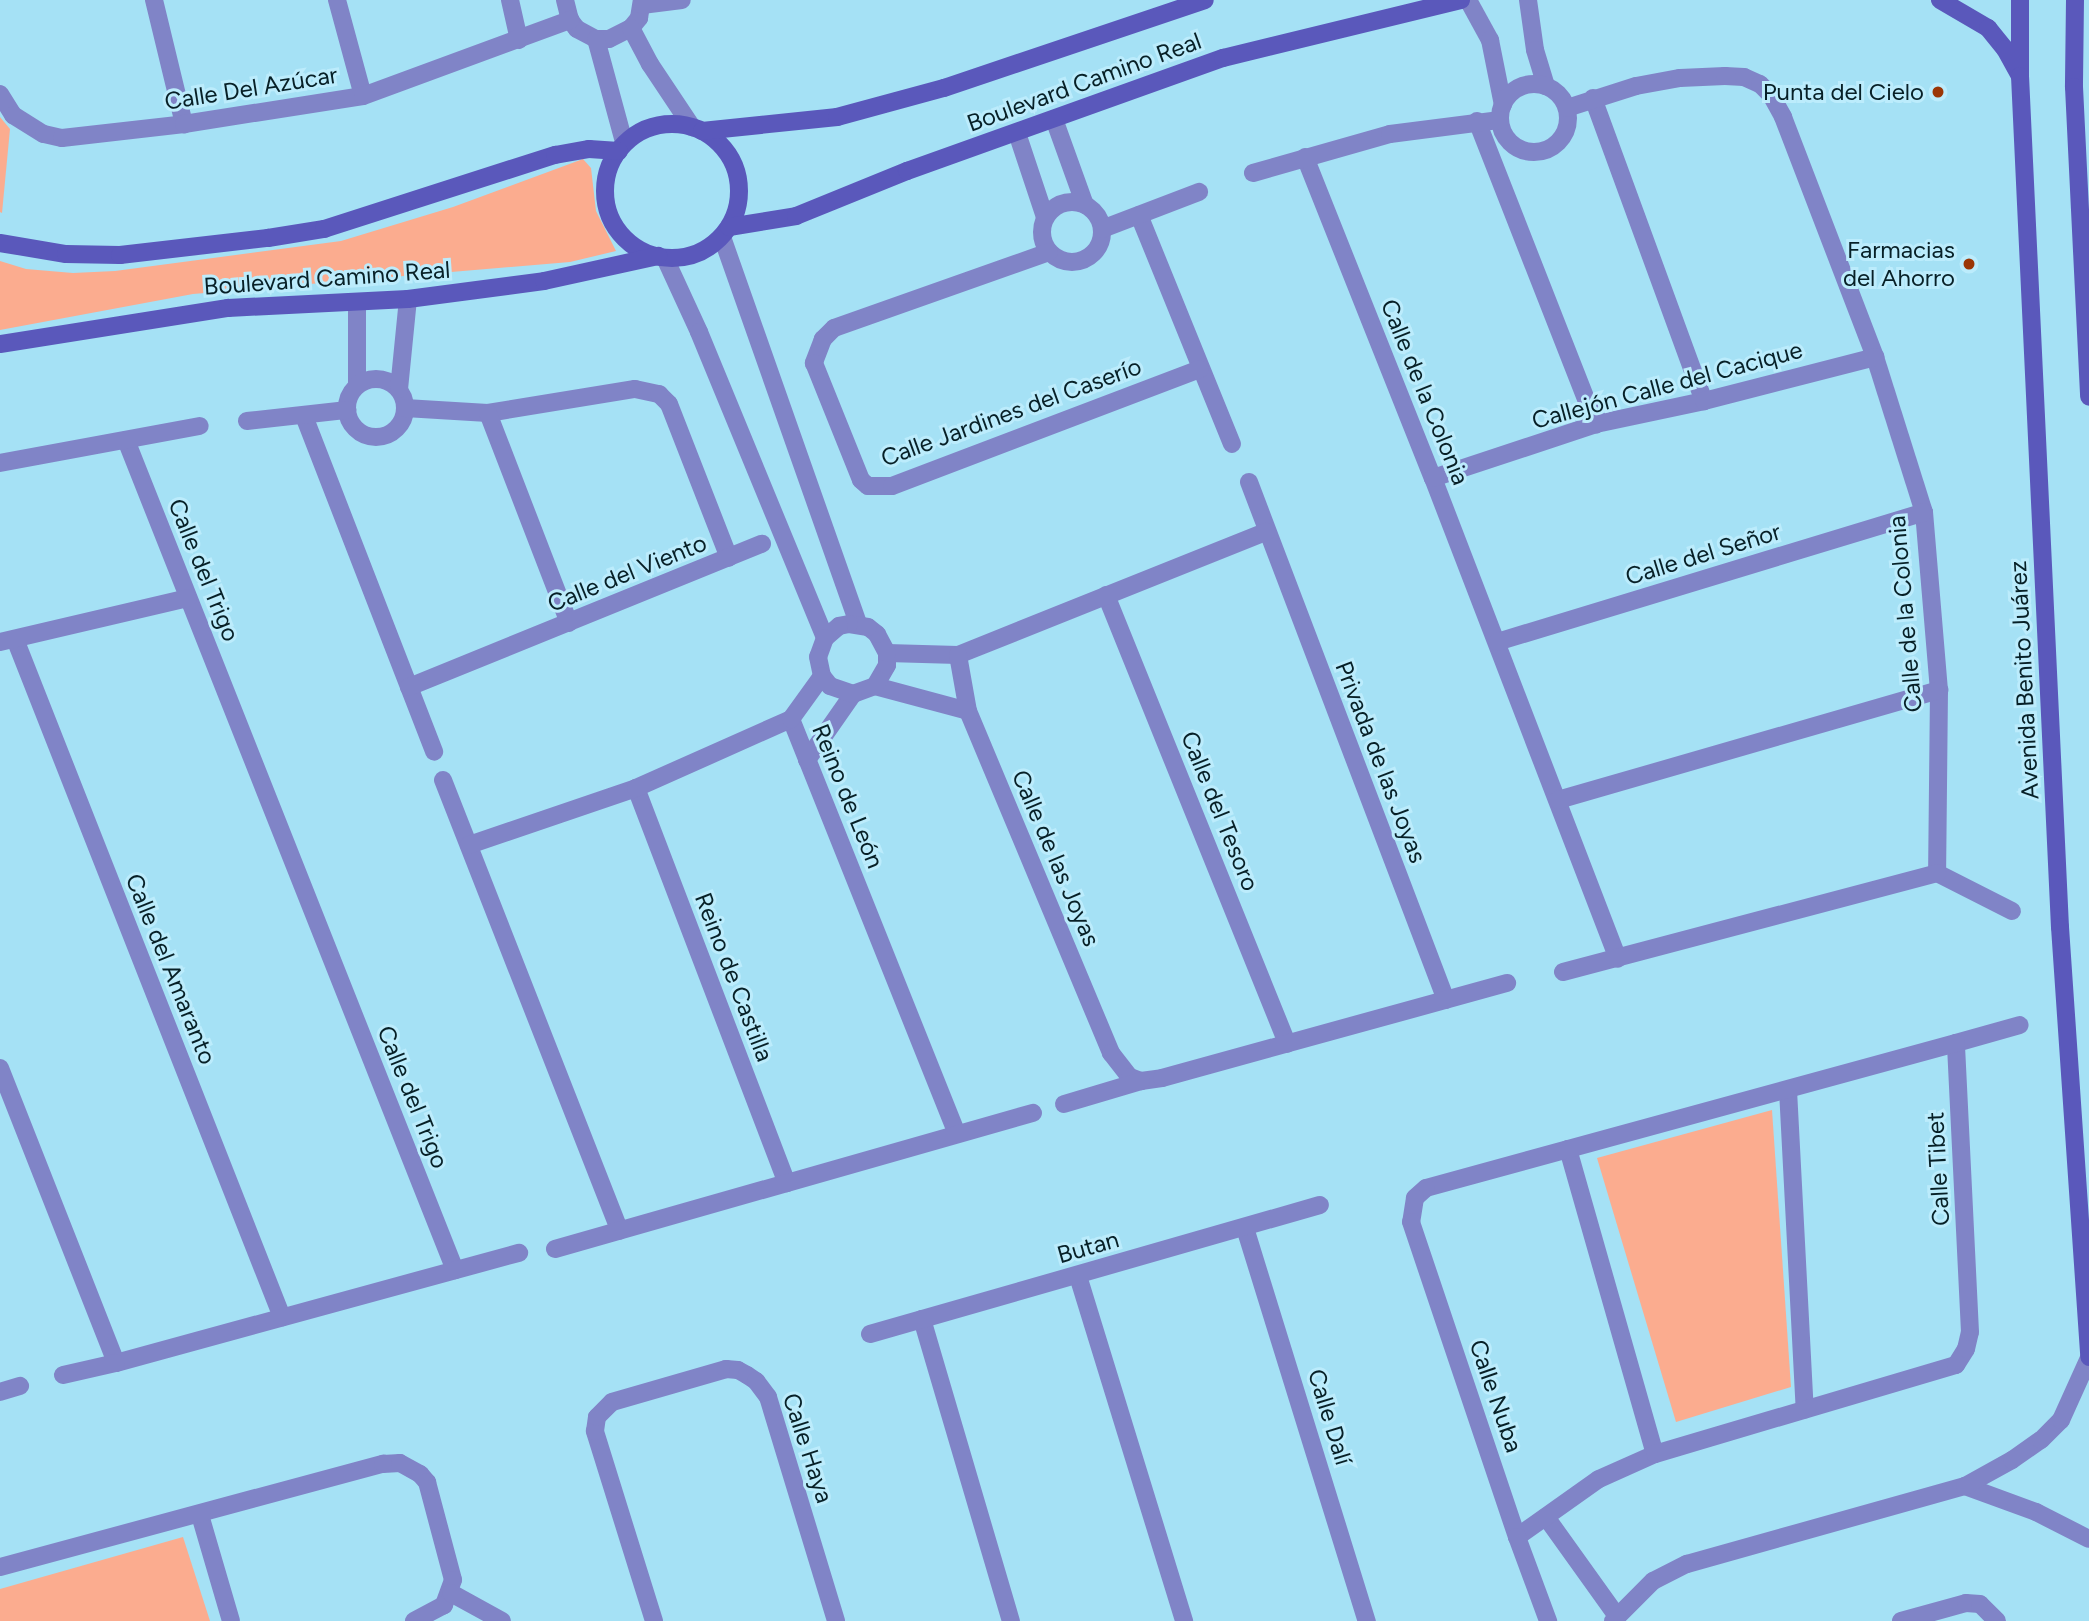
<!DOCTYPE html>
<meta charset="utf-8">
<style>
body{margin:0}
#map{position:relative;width:2089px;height:1621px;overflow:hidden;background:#a5e1f5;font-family:Figtree,sans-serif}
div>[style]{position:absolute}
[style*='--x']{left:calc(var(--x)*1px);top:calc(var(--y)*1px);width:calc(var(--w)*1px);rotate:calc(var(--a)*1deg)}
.green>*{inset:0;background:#fbac8f}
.street>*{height:18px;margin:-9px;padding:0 9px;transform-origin:9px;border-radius:9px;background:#8084c7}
.street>.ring{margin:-9px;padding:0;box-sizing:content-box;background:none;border:18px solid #8084c7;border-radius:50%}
.secondary>*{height:18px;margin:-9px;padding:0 9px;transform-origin:9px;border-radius:9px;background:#5a58bb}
.secondary>.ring{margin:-9px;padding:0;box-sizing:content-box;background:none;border:18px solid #5a58bb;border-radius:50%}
.dots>*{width:19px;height:19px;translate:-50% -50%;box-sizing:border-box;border:4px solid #bcecfc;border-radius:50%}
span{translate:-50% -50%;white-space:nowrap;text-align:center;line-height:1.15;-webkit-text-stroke:6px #bcecfc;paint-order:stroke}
.street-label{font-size:24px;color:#072027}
.poi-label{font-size:24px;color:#072027}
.right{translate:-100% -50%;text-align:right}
</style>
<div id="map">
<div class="green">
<i style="clip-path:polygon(0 117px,10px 129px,2px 213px,0 212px)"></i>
<i style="clip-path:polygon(583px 159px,591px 168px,596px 211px,616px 251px,570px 262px,193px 294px,0 330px,0 261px,26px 269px,73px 273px,115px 271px,341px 241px,453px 207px)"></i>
<i style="clip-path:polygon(1772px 1110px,1791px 1387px,1676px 1422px,1597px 1158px)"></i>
<i style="clip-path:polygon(183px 1537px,210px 1621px,0 1621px,0 1589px)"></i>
</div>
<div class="street">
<i style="--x:154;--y:0;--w:128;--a:76.4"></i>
<i style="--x:337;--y:0;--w:99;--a:74.8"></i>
<i style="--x:510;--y:0;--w:41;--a:77.3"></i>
<i style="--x:565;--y:0;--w:21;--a:76"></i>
<i style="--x:570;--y:20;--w:11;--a:52"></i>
<i style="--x:577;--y:29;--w:21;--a:28"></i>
<i style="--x:596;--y:39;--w:13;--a:0"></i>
<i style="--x:609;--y:39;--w:25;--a:-27"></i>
<i style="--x:631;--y:28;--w:13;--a:-51"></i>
<i style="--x:639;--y:18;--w:18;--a:-81"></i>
<i style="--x:1468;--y:0;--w:46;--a:61.2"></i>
<i style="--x:1490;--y:40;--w:66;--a:78.7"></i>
<i style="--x:1528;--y:0;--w:50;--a:82"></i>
<i style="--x:1535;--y:50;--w:38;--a:73"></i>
<i style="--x:642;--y:5;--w:40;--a:-7.1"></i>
<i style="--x:631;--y:28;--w:41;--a:62.2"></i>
<i style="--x:650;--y:64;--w:76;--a:56.3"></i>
<i style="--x:596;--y:39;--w:107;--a:74.8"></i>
<i class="ring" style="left:1500px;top:84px;width:50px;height:50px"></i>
<i style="--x:0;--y:94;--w:25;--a:58"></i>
<i style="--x:13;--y:115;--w:36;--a:32"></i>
<i style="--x:44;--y:134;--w:18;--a:13"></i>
<i style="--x:62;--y:138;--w:123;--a:-6.5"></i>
<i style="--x:184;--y:124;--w:181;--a:-8.9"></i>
<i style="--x:363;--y:96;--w:221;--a:-20.2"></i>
<i style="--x:1593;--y:98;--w:323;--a:69.9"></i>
<i style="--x:1567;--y:108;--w:72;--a:-17.7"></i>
<i style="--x:1636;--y:86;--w:45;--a:-10.3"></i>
<i style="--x:1680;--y:78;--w:45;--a:-2.5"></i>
<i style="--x:1725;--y:76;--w:19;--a:3"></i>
<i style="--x:1744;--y:77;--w:17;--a:24"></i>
<i style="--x:1760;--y:84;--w:16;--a:45"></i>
<i style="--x:1771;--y:95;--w:25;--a:61"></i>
<i style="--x:1783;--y:117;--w:257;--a:69"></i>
<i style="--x:1875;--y:357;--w:163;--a:72.5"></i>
<i style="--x:1924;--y:512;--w:179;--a:85.2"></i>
<i style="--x:1939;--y:690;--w:183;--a:90.6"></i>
<i style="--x:1054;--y:119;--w:91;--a:70.2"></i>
<i style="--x:1477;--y:121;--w:326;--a:68.6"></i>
<i style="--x:1017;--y:133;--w:89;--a:71.6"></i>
<i style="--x:1305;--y:157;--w:346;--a:68.3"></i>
<i style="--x:1433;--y:478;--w:515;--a:68.96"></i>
<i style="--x:1253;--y:173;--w:142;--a:-15.9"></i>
<i style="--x:1390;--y:134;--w:111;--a:-7.3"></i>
<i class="ring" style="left:1042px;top:202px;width:42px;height:42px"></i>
<i style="--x:1139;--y:215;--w:247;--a:67.9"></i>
<i style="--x:1102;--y:229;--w:104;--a:-20.9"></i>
<i style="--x:722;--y:237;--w:410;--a:70.6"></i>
<i style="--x:1049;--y:252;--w:228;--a:160.5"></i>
<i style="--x:834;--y:328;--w:16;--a:135"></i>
<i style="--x:823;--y:339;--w:26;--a:111"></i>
<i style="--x:814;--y:363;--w:126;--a:68.1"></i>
<i style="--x:861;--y:480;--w:9;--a:41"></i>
<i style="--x:868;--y:486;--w:24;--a:0"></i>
<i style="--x:892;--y:486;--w:329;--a:-20.8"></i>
<i style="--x:665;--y:258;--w:81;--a:65.3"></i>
<i style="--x:699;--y:332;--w:331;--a:67.6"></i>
<i style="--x:357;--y:302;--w:83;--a:90"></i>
<i class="ring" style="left:347px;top:379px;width:40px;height:40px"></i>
<i style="--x:399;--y:389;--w:90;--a:-84.3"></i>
<i style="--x:405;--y:408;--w:83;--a:3.4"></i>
<i style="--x:488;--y:413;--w:149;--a:-9.3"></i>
<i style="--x:635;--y:389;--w:25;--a:12"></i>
<i style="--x:659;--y:394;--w:14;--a:45"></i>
<i style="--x:669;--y:404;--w:165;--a:68.7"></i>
<i style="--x:488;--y:413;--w:225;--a:68.9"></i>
<i style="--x:304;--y:416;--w:360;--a:68.8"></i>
<i style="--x:247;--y:421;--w:101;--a:-6.3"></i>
<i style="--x:126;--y:440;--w:893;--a:68.38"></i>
<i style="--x:0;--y:463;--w:203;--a:-10.5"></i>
<i style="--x:1433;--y:478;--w:172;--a:-18.3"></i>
<i style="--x:1596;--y:424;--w:110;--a:-12"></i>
<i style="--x:1704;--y:401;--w:177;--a:-14.4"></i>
<i style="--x:1249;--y:482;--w:554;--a:69.18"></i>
<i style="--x:1106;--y:595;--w:484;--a:68"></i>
<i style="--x:15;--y:639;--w:729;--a:68.51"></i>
<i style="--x:0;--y:642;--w:193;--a:-13.2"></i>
<i style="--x:1497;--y:642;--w:446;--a:-16.9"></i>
<i style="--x:887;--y:653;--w:71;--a:1.6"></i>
<i style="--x:958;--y:655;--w:332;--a:-21.8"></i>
<i style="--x:958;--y:655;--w:57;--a:79.9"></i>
<i style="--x:968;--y:711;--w:371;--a:67.3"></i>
<i style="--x:1111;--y:1053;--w:31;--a:52"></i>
<i style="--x:1130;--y:1077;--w:12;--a:20"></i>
<i style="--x:1141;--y:1081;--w:21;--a:-8"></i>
<i style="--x:1162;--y:1078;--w:358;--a:-15.4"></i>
<i style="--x:875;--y:686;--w:96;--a:15"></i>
<i style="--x:409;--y:687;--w:381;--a:-22.1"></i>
<i style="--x:791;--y:719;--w:446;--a:68.2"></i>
<i style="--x:807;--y:760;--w:80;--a:-55.1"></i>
<i style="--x:853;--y:694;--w:23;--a:-20"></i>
<i style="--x:875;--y:686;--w:24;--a:-60"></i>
<i style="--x:887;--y:665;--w:12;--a:-90"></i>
<i style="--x:887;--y:653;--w:21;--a:-118"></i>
<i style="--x:877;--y:634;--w:11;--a:-142"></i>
<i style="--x:868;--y:627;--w:19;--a:-171"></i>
<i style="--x:849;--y:624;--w:10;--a:169"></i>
<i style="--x:839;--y:626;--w:18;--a:139"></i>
<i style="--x:825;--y:638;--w:20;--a:110"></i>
<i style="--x:818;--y:657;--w:19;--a:78"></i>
<i style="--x:822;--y:676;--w:13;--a:51"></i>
<i style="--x:830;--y:686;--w:24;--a:19"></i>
<i style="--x:443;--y:780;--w:484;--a:68.6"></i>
<i style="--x:636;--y:788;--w:423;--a:69.1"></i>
<i style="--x:1558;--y:800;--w:397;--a:-16.1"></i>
<i style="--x:469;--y:845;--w:176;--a:-18.8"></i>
<i style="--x:636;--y:788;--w:170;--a:-24"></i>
<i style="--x:791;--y:719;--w:53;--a:-54.2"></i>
<i style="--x:1937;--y:873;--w:84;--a:26.9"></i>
<i style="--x:1563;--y:972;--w:387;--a:-14.8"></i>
<i style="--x:1956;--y:1043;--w:66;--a:-15.7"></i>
<i style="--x:0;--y:1068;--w:317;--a:68.5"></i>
<i style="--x:116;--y:1363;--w:418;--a:-15.3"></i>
<i style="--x:1788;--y:1090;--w:320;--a:87"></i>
<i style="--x:1064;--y:1104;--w:80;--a:-16.6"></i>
<i style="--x:1568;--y:1149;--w:317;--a:74.1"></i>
<i style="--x:1245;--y:1228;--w:412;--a:72.8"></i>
<i style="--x:555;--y:1249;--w:497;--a:-15.9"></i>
<i style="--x:1078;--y:1276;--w:361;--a:72.9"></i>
<i style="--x:922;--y:1319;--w:315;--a:73.6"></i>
<i style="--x:870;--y:1334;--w:468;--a:-16"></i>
<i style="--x:63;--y:1375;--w:54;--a:-12.8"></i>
<i style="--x:0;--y:1392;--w:21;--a:-17"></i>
<i style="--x:1965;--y:1486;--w:76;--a:20.1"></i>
<i style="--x:2036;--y:1512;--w:59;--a:27"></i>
<i style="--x:200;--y:1515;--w:110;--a:73.7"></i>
<i style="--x:1546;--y:1517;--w:122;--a:54.4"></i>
<i style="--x:1517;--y:1537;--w:100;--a:-35.3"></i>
<i style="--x:1599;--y:1479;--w:61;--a:-24.1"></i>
<i style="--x:1655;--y:1454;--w:314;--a:-16.5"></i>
<i style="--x:1956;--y:1365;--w:19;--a:-58"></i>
<i style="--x:1966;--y:1349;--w:17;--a:-77"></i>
<i style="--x:1970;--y:1332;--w:289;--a:-92.8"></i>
<i style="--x:1956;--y:1043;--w:549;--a:164.7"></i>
<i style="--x:1426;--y:1188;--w:15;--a:138"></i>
<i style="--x:1415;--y:1198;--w:24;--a:99"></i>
<i style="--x:1411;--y:1222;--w:332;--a:71.4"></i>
<i style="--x:1517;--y:1537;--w:90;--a:69.7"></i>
<i style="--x:0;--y:1567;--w:397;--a:-15.1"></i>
<i style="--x:383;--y:1464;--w:17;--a:-3"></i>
<i style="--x:400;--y:1463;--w:23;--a:29"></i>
<i style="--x:420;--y:1474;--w:11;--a:49"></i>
<i style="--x:427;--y:1482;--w:101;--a:75.1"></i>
<i style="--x:453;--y:1580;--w:27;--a:110"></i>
<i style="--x:444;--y:1605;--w:34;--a:152"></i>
<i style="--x:451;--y:1593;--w:58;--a:28.8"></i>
<i style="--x:654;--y:1621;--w:199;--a:-107.3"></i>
<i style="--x:595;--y:1431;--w:14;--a:-82"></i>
<i style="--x:597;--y:1417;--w:21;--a:-45"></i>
<i style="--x:612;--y:1402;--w:119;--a:-16.1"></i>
<i style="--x:726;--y:1369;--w:12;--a:5"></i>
<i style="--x:738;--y:1370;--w:10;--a:29"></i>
<i style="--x:747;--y:1375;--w:11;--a:34"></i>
<i style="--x:756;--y:1381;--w:20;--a:53"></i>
<i style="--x:768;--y:1397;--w:234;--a:73.1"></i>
<i style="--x:1613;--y:1621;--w:57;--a:-45"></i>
<i style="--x:1653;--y:1581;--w:38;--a:-27"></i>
<i style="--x:1687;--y:1564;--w:289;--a:-15.7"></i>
<i style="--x:1965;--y:1486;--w:54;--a:-29"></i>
<i style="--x:2012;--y:1460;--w:35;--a:-35"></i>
<i style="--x:2041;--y:1440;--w:28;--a:-45"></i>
<i style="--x:2061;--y:1420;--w:68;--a:-65.7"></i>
<i style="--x:1901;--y:1621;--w:67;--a:-15.5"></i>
<i style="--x:1966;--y:1603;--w:14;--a:4"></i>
<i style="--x:1980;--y:1604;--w:24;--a:45"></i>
</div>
<div class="secondary">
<i style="--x:1940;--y:0;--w:56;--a:30.3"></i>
<i style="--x:1988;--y:28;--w:27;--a:51"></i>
<i style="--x:2005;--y:49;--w:29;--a:61"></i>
<i style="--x:2020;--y:0;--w:76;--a:90"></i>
<i style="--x:2020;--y:76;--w:852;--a:87.31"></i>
<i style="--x:2060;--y:927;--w:431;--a:86.1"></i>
<i style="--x:2075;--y:0;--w:87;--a:90.7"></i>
<i style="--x:2074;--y:87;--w:310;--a:87.2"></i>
<i class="ring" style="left:605px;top:124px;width:116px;height:116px"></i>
<i style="--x:702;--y:131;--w:136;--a:-5.9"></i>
<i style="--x:837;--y:117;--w:111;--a:-15.2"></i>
<i style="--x:944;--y:88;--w:275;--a:-18.6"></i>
<i style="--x:729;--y:227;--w:68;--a:-9.3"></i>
<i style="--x:796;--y:216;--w:120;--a:-22.1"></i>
<i style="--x:907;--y:171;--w:336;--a:-19.7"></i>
<i style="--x:1223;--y:58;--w:245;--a:-13.7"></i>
<i style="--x:0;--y:243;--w:67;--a:9.5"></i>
<i style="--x:66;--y:254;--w:54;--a:1.1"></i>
<i style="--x:120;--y:255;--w:149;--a:-6.6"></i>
<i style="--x:268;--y:238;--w:57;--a:-9.1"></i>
<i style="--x:324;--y:229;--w:243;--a:-17.8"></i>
<i style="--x:555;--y:155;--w:35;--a:-10"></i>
<i style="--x:589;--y:149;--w:30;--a:4"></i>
<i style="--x:0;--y:344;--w:231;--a:-9"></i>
<i style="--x:228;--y:308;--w:180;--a:-2.9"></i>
<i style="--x:408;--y:299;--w:137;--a:-7.5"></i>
<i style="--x:544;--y:281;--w:117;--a:-12.4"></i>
</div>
<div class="dots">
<i style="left:1938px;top:92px;background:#9b3606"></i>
<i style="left:1969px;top:264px;background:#9b3606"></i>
</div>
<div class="street-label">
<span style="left:1084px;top:82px;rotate:-20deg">Boulevard Camino Real</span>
<span style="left:251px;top:88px;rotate:-9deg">Calle Del Azúcar</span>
<span style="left:327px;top:278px;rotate:-4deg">Boulevard Camino Real</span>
<span style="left:1667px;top:385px;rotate:-15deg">Callejón Calle del Cacique</span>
<span style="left:1425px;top:392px;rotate:68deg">Calle de la Colonia</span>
<span style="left:1011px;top:412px;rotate:-20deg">Calle Jardines del Caserío</span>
<span style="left:1703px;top:554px;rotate:-17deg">Calle del Señor</span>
<span style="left:204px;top:570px;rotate:68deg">Calle del Trigo</span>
<span style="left:627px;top:573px;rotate:-22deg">Calle del Viento</span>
<span style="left:1905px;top:614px;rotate:-95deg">Calle de la Colonia</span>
<span style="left:2024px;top:680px;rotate:-93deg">Avenida Benito Juárez</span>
<span style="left:1381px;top:762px;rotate:69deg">Privada de las Joyas</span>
<span style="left:848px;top:796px;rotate:68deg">Reino de León</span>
<span style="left:1220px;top:811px;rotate:68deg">Calle del Tesoro</span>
<span style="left:1056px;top:858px;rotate:67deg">Calle de las Joyas</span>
<span style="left:171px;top:969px;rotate:68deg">Calle del Amaranto</span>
<span style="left:734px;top:977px;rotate:69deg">Reino de Castilla</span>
<span style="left:413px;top:1097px;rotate:68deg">Calle del Trigo</span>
<span style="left:1938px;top:1169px;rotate:-93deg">Calle Tibet</span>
<span style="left:1088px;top:1247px;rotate:-16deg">Butan</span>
<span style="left:1496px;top:1396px;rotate:71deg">Calle Nuba</span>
<span style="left:1330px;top:1417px;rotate:73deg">Calle Dalí</span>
<span style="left:808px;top:1448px;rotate:72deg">Calle Haya</span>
</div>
<div class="poi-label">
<span class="right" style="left:1924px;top:92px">Punta del Cielo</span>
<span class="right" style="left:1955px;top:264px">Farmacias<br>del Ahorro</span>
</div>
</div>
